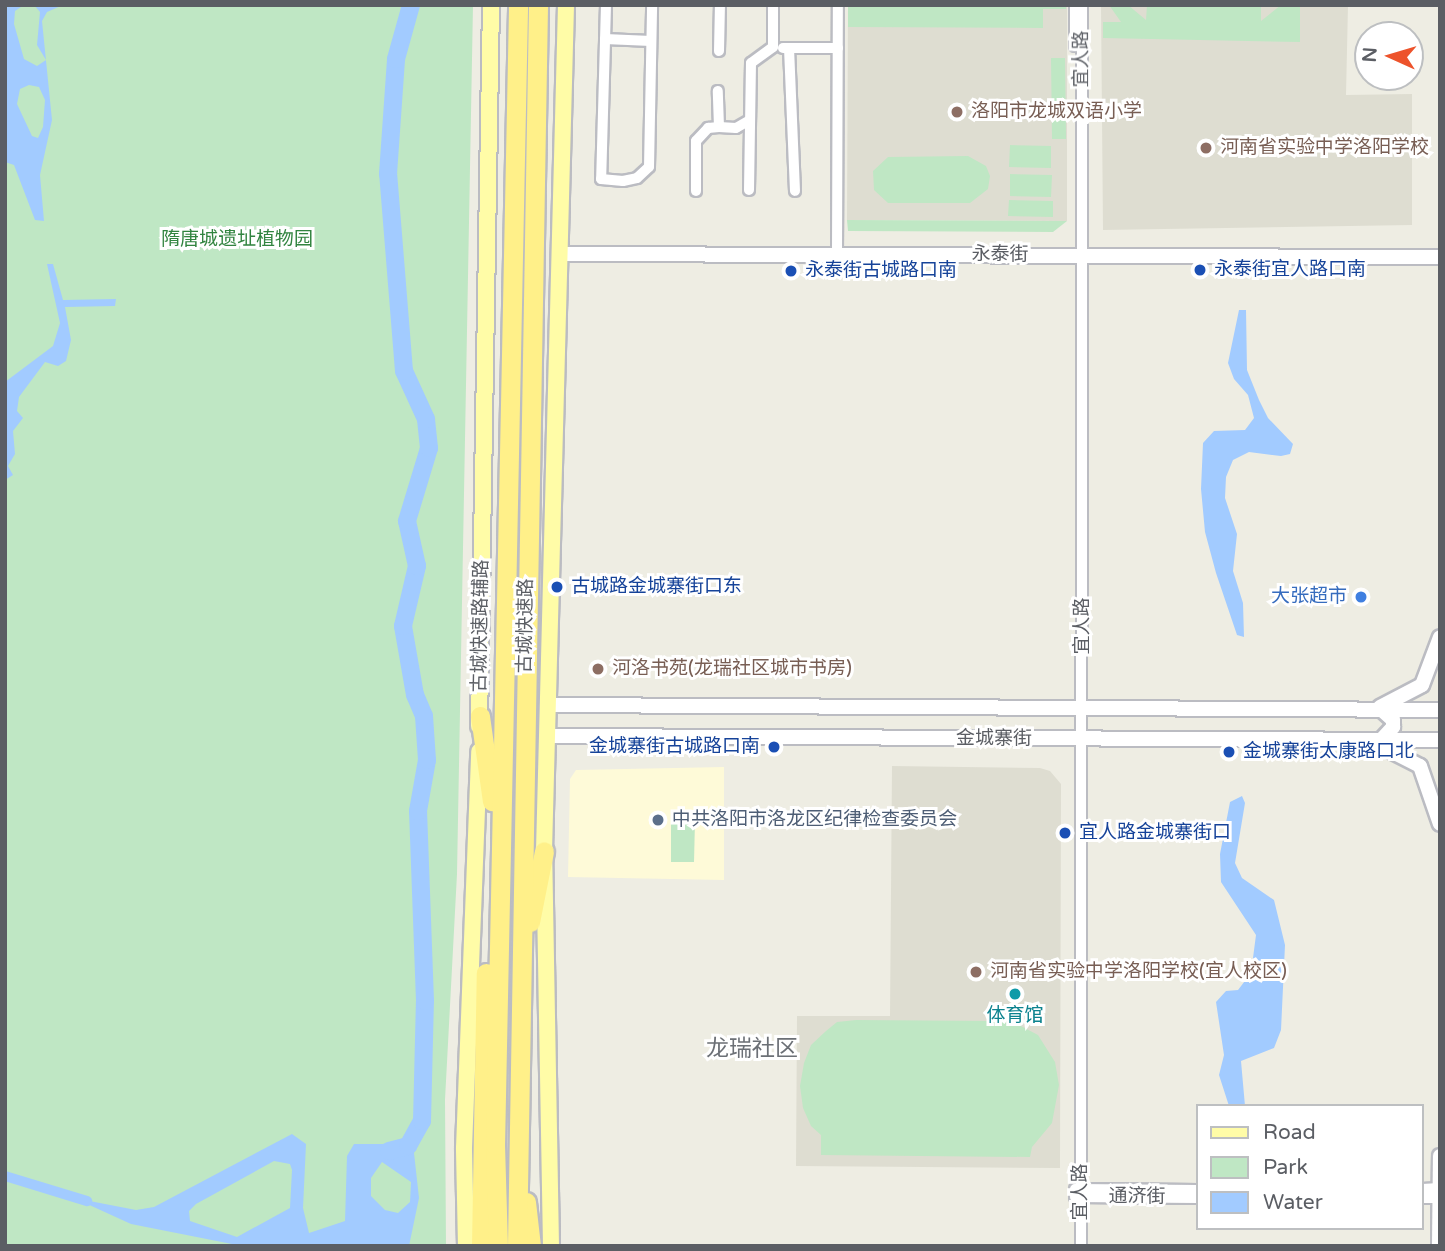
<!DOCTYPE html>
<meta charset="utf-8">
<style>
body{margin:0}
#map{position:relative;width:1445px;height:1251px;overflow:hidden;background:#eeede3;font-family:"Varela Round","Noto Sans SC",sans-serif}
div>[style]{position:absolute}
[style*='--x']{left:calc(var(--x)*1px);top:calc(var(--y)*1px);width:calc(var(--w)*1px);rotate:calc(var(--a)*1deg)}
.commercial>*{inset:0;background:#fefad8}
.education>*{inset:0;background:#deddd1}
.green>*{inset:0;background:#bfe7c4}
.water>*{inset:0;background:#a2cbff}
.canal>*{height:10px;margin:-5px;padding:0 5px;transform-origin:5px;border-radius:5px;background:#a2cbff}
.river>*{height:18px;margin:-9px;padding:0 9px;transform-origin:9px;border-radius:9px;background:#a2cbff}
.roads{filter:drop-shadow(2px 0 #bbbcc2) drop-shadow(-2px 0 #bbbcc2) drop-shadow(0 2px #bbbcc2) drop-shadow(0 -2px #bbbcc2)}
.street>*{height:10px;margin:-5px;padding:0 5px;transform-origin:5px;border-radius:5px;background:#fff}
.secondary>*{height:14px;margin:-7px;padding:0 7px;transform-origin:7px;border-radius:7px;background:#fff}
.primary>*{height:16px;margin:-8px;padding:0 8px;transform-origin:8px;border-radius:8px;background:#fffca7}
.highway>*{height:19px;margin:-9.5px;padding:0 9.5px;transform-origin:9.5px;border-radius:9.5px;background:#fff089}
.dots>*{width:19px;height:19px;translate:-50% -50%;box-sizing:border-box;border:4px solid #fff;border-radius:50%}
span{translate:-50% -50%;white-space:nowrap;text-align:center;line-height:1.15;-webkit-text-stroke:6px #fff;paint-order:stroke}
.street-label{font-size:19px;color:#5b5e64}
.education-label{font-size:19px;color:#785e54}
.left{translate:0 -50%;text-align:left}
.park-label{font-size:19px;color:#328440}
.transit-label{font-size:19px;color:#164399}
.right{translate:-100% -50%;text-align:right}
.shop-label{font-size:19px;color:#366cbe}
.service-label{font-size:19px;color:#4e5e75}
.culture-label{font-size:19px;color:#0d838f}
.quarter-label{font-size:23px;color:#6c7076}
.frame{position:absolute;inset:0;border:7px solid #5b5e64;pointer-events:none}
.legend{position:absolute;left:1196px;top:1104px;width:228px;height:126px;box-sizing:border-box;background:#fff;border:2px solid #bdbfc1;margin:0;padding:9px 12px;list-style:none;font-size:21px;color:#5b5e64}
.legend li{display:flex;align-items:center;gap:14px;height:35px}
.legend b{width:35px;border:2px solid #bdbfc1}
.north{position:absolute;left:1354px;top:21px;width:70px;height:70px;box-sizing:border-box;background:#fff;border:2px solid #bdbfc1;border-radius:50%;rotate:274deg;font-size:19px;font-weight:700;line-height:28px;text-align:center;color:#5b5e64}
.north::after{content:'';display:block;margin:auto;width:24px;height:32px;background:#ed532b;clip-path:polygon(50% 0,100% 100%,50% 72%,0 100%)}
</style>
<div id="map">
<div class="commercial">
<i style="clip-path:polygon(724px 767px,724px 880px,568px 877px,570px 779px,576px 770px)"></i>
</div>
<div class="education">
<i style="clip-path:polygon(848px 5px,1067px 5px,1067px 221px,847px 220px)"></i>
<i style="clip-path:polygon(1101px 5px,1348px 5px,1346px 95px,1412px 94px,1412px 225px,1103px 230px)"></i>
<i style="clip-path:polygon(892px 766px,1040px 768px,1050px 771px,1061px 784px,1060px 1168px,796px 1166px,797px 1016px,890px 1016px)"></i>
</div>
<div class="green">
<i style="clip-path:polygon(5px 5px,473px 5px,457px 874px,445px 1100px,446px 1246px,5px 1246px)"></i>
<i style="clip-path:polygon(848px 5px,1066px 5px,1066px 9px,1043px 9px,1043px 28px,848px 27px)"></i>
<i style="clip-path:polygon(1109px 5px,1128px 5px,1146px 20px,1147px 5px,1261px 5px,1261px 21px,1281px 5px,1300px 5px,1300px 42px,1103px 38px,1103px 22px,1121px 22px)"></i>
<i style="clip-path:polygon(1051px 58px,1065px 58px,1066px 139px,1052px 139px)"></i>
<i style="clip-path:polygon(1010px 145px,1051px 146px,1051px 168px,1009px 167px)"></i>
<i style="clip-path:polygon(968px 156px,986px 166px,990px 176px,988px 189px,970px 203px,888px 203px,874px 190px,873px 171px,888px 157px)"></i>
<i style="clip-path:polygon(1010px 174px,1052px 175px,1051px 197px,1010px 196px)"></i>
<i style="clip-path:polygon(1009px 200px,1053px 201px,1053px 217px,1008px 216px)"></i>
<i style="clip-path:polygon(847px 220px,1067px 221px,1053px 232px,848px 231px)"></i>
<i style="clip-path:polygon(671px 821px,695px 821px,694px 862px,671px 862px)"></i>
<i style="clip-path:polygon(856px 1020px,993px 1021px,1017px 1024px,1038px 1035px,1055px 1062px,1059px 1085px,1052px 1123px,1032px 1147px,1030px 1157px,821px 1155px,821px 1135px,811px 1126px,803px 1108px,800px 1086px,804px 1063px,811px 1045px,826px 1031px,837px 1022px)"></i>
</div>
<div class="water">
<i style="clip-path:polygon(evenodd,5px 5px,24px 5px,15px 11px,14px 24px,24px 59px,37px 66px,46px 60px,37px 45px,40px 12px,34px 5px,63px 5px,47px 12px,42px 21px,52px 120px,40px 175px,44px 221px,35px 220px,14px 165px,5px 162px,5px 5px,29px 85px,39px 87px,45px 100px,43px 127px,38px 138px,32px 136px,17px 104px,20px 89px,29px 85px)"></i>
<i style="clip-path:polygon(47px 264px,53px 264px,63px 300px,116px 299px,115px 306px,65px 307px,71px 340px,66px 361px,58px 366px,45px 362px,19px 397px,17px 411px,23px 418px,13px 431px,15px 454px,8px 466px,13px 475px,5px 480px,5px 382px,53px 346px,60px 323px)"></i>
<i style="clip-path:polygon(1239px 310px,1246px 310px,1247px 370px,1259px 400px,1268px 418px,1293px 444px,1290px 454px,1281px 456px,1249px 452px,1233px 460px,1226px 477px,1225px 498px,1237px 534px,1233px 571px,1243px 603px,1244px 637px,1237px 635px,1216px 573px,1205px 532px,1201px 489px,1203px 443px,1214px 431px,1245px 430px,1254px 418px,1248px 395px,1234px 379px,1228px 363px)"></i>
<i style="clip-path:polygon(1242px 796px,1245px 803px,1235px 863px,1242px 878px,1274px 900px,1285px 945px,1281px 1030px,1274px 1048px,1241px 1061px,1245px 1106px,1229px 1106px,1219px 1075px,1224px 1055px,1216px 1002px,1226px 991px,1238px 990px,1251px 973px,1256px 935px,1221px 882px,1220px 854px,1230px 802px)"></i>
<i style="clip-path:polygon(evenodd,292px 1134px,306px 1144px,303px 1208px,309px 1233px,345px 1221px,347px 1156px,354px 1144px,413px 1144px,419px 1198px,409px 1246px,242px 1246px,131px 1224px,74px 1198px,136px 1210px,154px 1207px,292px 1134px,274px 1161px,290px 1164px,292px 1170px,290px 1208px,237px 1237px,190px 1221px,189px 1211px,196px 1204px,274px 1161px,292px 1134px,382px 1162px,411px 1182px,410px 1202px,398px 1213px,385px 1210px,371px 1196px,371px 1178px,382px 1162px)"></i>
</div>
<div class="canal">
<i style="--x:5;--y:1176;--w:86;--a:17"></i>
</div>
<div class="river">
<i style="--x:389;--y:1151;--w:20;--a:-15"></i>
<i style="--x:408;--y:1146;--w:29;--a:-61"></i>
<i style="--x:422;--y:1121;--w:120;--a:-88.6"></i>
<i style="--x:425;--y:1001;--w:190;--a:-92.1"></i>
<i style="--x:418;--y:811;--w:52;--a:-80"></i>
<i style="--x:427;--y:760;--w:44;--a:-93.9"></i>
<i style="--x:424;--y:716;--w:23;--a:-113"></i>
<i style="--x:415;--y:695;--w:70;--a:-99.9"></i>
<i style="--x:403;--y:626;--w:62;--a:-76.9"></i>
<i style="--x:417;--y:566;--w:46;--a:-102.5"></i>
<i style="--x:407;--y:521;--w:76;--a:-73.2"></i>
<i style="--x:429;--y:448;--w:29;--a:-96"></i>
<i style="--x:426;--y:419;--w:53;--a:-114.6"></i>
<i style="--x:404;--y:371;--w:198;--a:-94.6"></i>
<i style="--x:388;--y:174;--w:115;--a:-86"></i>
<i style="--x:396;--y:59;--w:56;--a:-74.5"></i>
</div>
<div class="roads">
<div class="street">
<i style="--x:606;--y:5;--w:174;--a:91.6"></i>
<i style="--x:601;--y:179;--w:22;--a:5"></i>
<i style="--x:623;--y:181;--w:14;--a:-12"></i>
<i style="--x:637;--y:178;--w:16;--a:-43"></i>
<i style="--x:649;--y:167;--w:162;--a:-88.9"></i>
<i style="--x:1075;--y:5;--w:41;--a:90"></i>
<i style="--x:605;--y:39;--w:46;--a:2.5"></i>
<i style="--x:783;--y:48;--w:55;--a:0"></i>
<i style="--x:789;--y:48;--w:143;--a:87.6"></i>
<i style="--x:719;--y:51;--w:46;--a:-88.8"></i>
<i style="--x:719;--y:127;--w:17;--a:3"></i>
<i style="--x:736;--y:128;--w:16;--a:-30"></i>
<i style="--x:749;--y:190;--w:127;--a:-89.1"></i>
<i style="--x:751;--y:63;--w:27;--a:-36"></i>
<i style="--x:773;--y:47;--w:42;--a:-90"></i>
<i style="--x:696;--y:191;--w:50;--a:-90"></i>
<i style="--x:696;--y:141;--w:18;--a:-47"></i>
<i style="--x:708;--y:128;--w:11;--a:-5"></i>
<i style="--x:719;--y:127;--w:36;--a:-92"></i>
<i style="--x:837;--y:254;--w:249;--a:-89.8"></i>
<i style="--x:1075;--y:1189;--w:123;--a:0.5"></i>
<i style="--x:1422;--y:1189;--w:18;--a:-3"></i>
<i style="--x:1075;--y:1197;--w:123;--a:0.5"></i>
<i style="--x:1422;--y:1198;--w:18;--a:0"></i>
<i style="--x:1081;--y:1246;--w:1241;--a:-89.95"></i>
</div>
<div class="secondary">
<i style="--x:560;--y:254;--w:880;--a:0.2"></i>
<i style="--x:550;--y:705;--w:890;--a:0.32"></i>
<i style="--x:1380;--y:707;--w:47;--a:-27.6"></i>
<i style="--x:1422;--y:685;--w:51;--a:-69.4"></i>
<i style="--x:549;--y:736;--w:891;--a:0.26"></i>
<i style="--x:1381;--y:740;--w:18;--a:-47"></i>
<i style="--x:1393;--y:727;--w:7;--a:-90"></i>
<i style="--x:1393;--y:720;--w:15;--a:-138"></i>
<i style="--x:1377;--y:744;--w:48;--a:27.1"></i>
<i style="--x:1420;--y:766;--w:61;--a:71"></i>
<i style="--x:1439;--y:1246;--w:90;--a:-89.4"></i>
</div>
<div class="primary">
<i style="--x:479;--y:726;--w:721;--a:-89.05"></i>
<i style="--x:466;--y:1246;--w:98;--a:-91.2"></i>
<i style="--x:464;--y:1148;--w:397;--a:-87.8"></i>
<i style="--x:551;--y:1246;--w:395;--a:-91"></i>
<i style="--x:544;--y:851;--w:846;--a:-88.51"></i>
</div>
<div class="highway">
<i style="--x:480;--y:716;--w:86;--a:82"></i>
<i style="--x:530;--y:922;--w:72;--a:-78.8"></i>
<i style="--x:526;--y:1202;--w:44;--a:83.5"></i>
<i style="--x:481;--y:1246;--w:273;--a:-89"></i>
<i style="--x:498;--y:1246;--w:101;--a:-91.7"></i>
<i style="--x:495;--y:1145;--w:1140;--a:-88.84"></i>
<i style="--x:517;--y:1246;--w:1241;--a:-89.03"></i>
</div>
</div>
<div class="dots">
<i style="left:957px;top:112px;background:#8d6e63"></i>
<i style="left:1206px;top:148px;background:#8d6e63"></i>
<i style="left:1200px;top:270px;background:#1a4fb4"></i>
<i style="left:791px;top:271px;background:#1a4fb4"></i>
<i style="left:557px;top:587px;background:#1a4fb4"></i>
<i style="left:1361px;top:597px;background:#3f7fe0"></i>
<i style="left:598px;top:669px;background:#8d6e63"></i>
<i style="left:774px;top:747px;background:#1a4fb4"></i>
<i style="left:1229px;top:752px;background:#1a4fb4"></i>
<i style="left:658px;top:820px;background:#5c6f8a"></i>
<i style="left:1065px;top:833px;background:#1a4fb4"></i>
<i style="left:976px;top:972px;background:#8d6e63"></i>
<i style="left:1015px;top:994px;background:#0f9aa8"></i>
</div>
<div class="street-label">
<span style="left:1082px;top:59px;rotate:-90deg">宜人路</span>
<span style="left:1000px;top:255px">永泰街</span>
<span style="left:481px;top:626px;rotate:-89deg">古城快速路辅路</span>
<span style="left:526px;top:626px;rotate:-89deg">古城快速路</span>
<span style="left:1083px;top:626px;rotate:-90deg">宜人路</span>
<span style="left:994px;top:739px">金城寨街</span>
<span style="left:1081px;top:1192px;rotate:-90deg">宜人路</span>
<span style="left:1137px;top:1197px">通济街</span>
</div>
<div class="education-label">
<span class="left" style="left:971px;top:112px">洛阳市龙城双语小学</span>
<span class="left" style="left:1220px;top:148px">河南省实验中学洛阳学校</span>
<span class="left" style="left:612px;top:669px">河洛书苑(龙瑞社区城市书房)</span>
<span class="left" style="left:990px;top:972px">河南省实验中学洛阳学校(宜人校区)</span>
</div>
<div class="park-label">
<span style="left:237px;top:240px">隋唐城遗址植物园</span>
</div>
<div class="transit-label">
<span class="left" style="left:1214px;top:270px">永泰街宜人路口南</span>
<span class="left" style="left:805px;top:271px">永泰街古城路口南</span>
<span class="left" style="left:571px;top:587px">古城路金城寨街口东</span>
<span class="right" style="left:760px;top:747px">金城寨街古城路口南</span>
<span class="left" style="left:1243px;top:752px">金城寨街太康路口北</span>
<span class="left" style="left:1079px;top:833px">宜人路金城寨街口</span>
</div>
<div class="shop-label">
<span class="right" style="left:1347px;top:597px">大张超市</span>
</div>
<div class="service-label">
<span class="left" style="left:672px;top:820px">中共洛阳市洛龙区纪律检查委员会</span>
</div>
<div class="culture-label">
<span style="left:1015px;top:1016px">体育馆</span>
</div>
<div class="quarter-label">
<span style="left:752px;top:1049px">龙瑞社区</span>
</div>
<div class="frame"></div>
<ul class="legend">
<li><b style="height:9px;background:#fffca7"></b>Road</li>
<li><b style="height:19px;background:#bfe7c4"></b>Park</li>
<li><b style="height:19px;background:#a2cbff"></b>Water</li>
</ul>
<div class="north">N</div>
</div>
